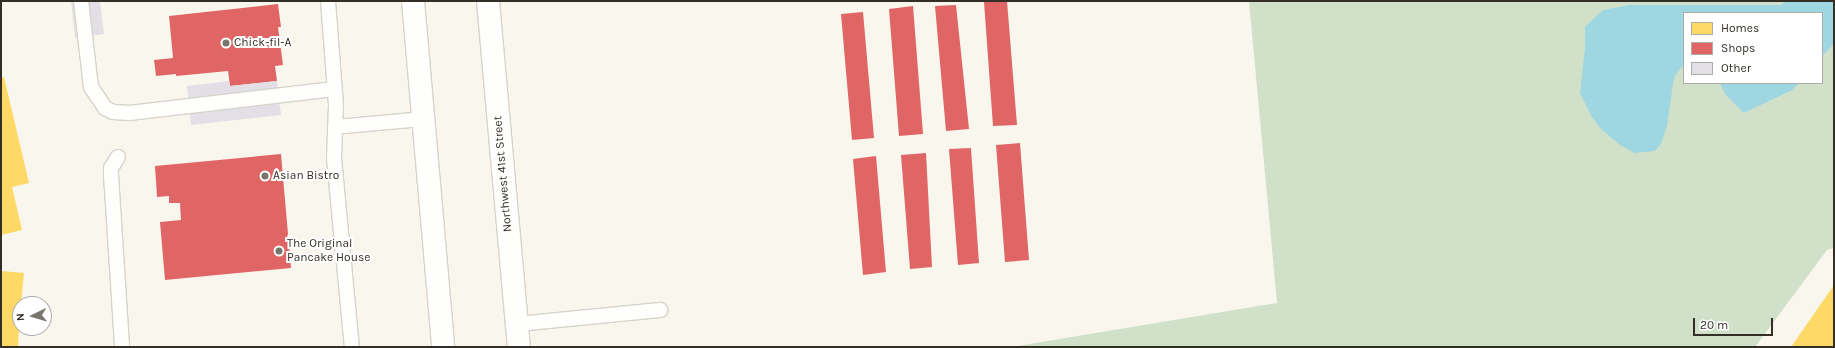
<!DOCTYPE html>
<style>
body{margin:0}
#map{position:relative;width:1835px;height:348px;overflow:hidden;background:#f9f6ee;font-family:Karla,sans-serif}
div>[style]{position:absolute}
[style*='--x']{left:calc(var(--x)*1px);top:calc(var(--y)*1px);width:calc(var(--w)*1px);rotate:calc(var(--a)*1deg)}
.green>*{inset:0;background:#d1e0c9}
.water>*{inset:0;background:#9ed6e1}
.homes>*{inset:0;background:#ffd966}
.shops>*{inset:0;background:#e06666}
.building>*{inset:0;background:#e3dfe7}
.roads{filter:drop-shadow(1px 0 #d6d3cb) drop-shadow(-1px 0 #d6d3cb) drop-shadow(0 1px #d6d3cb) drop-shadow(0 -1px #d6d3cb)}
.lane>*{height:14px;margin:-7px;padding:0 7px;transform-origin:7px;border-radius:7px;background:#fefefc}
.primary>*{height:22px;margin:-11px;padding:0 11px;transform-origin:11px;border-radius:11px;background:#fefefc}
.dots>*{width:11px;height:11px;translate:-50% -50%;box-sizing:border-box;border:2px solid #fff;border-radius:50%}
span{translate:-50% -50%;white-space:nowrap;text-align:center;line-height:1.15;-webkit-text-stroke:4px #fff;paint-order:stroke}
.poi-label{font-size:12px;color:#332f26}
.left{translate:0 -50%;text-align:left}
.street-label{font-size:12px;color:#332f26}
.frame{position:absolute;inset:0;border:2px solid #332f26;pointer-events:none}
.legend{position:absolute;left:1683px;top:12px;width:140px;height:72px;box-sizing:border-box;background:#fff;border:1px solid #adaca8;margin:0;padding:5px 7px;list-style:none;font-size:12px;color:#332f26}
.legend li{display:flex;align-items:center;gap:8px;height:20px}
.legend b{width:20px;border:1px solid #adaca8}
.north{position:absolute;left:12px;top:296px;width:40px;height:40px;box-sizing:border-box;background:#fff;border:1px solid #adaca8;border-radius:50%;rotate:265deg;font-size:11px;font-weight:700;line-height:16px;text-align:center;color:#332f26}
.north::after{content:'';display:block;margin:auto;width:14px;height:18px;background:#78756c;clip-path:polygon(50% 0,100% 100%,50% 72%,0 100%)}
.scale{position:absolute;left:1693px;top:318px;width:80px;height:18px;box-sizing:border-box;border:2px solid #332f26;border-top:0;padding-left:5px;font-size:12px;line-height:14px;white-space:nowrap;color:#332f26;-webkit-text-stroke:3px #fff;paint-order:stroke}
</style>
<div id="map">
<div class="green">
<i style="clip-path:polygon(evenodd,1249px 1px,1834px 1px,1834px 248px,1827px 250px,1755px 347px,1012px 347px,1277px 303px,1249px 1px,1684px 13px,1822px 13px,1822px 83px,1684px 83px,1684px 13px)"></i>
</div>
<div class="water">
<i style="clip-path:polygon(1786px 1px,1834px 1px,1834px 44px,1822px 56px,1822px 13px,1684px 13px,1684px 64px,1675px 76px,1673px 84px,1667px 126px,1661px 144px,1655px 151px,1635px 153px,1620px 145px,1601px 129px,1592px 117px,1580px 93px,1585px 48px,1585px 27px,1603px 10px,1630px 5px,1781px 5px)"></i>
<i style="clip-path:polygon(1720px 83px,1799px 83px,1792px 90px,1744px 113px,1725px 94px)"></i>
</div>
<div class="homes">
<i style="clip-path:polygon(4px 77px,29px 183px,12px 187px,22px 230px,1px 235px,1px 78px)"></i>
<i style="clip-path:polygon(1px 271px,24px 273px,21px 304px,20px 304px,18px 347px,1px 347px)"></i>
<i style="clip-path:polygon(1834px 285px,1834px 347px,1791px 347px)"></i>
</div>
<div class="shops">
<i style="clip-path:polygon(1007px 1px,1017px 125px,993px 126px,984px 2px)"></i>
<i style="clip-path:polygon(278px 4px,281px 27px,278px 27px,283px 65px,275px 66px,277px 81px,230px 86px,228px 71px,176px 76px,176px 74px,156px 76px,154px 60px,173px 58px,169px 16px)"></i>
<i style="clip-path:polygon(956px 5px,969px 129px,946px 131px,935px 6px)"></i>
<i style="clip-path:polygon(913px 6px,923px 134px,899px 136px,889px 9px)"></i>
<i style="clip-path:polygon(863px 12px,874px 138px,852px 140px,841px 14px)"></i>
<i style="clip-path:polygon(1020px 143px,1029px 260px,1005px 262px,996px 145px)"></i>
<i style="clip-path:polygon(971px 148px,979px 263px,958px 265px,949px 149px)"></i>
<i style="clip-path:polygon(926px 153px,932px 267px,910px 269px,901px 155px)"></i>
<i style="clip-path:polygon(281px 154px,291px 268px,165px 280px,160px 222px,181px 220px,180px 203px,169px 203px,169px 196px,157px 197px,155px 166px)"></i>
<i style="clip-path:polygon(876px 156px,886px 272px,863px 275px,853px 159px)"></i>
</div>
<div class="building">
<i style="clip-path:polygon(71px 1px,100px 1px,104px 34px,75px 38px)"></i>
<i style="clip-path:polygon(229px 81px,230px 86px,277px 81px,281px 115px,191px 125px,187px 86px)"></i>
</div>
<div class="roads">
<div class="lane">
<i style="--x:81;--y:1;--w:87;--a:83.4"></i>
<i style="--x:91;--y:87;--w:25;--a:56"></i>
<i style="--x:105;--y:108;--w:9;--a:27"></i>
<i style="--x:113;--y:112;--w:17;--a:3"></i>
<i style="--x:130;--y:113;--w:205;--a:-6.7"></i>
<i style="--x:328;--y:1;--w:105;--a:85.6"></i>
<i style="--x:336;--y:106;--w:52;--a:92.2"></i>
<i style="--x:334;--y:158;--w:190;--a:84.6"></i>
<i style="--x:335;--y:127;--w:88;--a:-5.2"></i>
<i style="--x:118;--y:157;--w:13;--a:122"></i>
<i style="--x:111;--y:168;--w:7;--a:90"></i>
<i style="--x:111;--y:175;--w:172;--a:86.3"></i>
<i style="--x:517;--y:324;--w:144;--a:-5.6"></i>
</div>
<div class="primary">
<i style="--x:413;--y:1;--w:347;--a:85"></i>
<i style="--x:488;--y:1;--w:347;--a:84.9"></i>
</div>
</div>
<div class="dots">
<i style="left:226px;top:43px;background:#78756c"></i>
<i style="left:265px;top:176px;background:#78756c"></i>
<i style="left:279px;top:251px;background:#78756c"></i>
</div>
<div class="poi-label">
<span class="left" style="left:234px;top:43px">Chick-fil-A</span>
<span class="left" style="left:273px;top:176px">Asian Bistro</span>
<span class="left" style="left:287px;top:251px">The Original<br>Pancake House</span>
</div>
<div class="street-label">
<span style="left:503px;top:174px;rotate:-95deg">Northwest 41st Street</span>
</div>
<div class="frame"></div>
<ul class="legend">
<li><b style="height:11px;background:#ffd966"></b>Homes</li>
<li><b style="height:11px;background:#e06666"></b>Shops</li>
<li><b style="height:11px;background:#e3dfe7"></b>Other</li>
</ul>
<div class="north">N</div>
<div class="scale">20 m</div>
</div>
